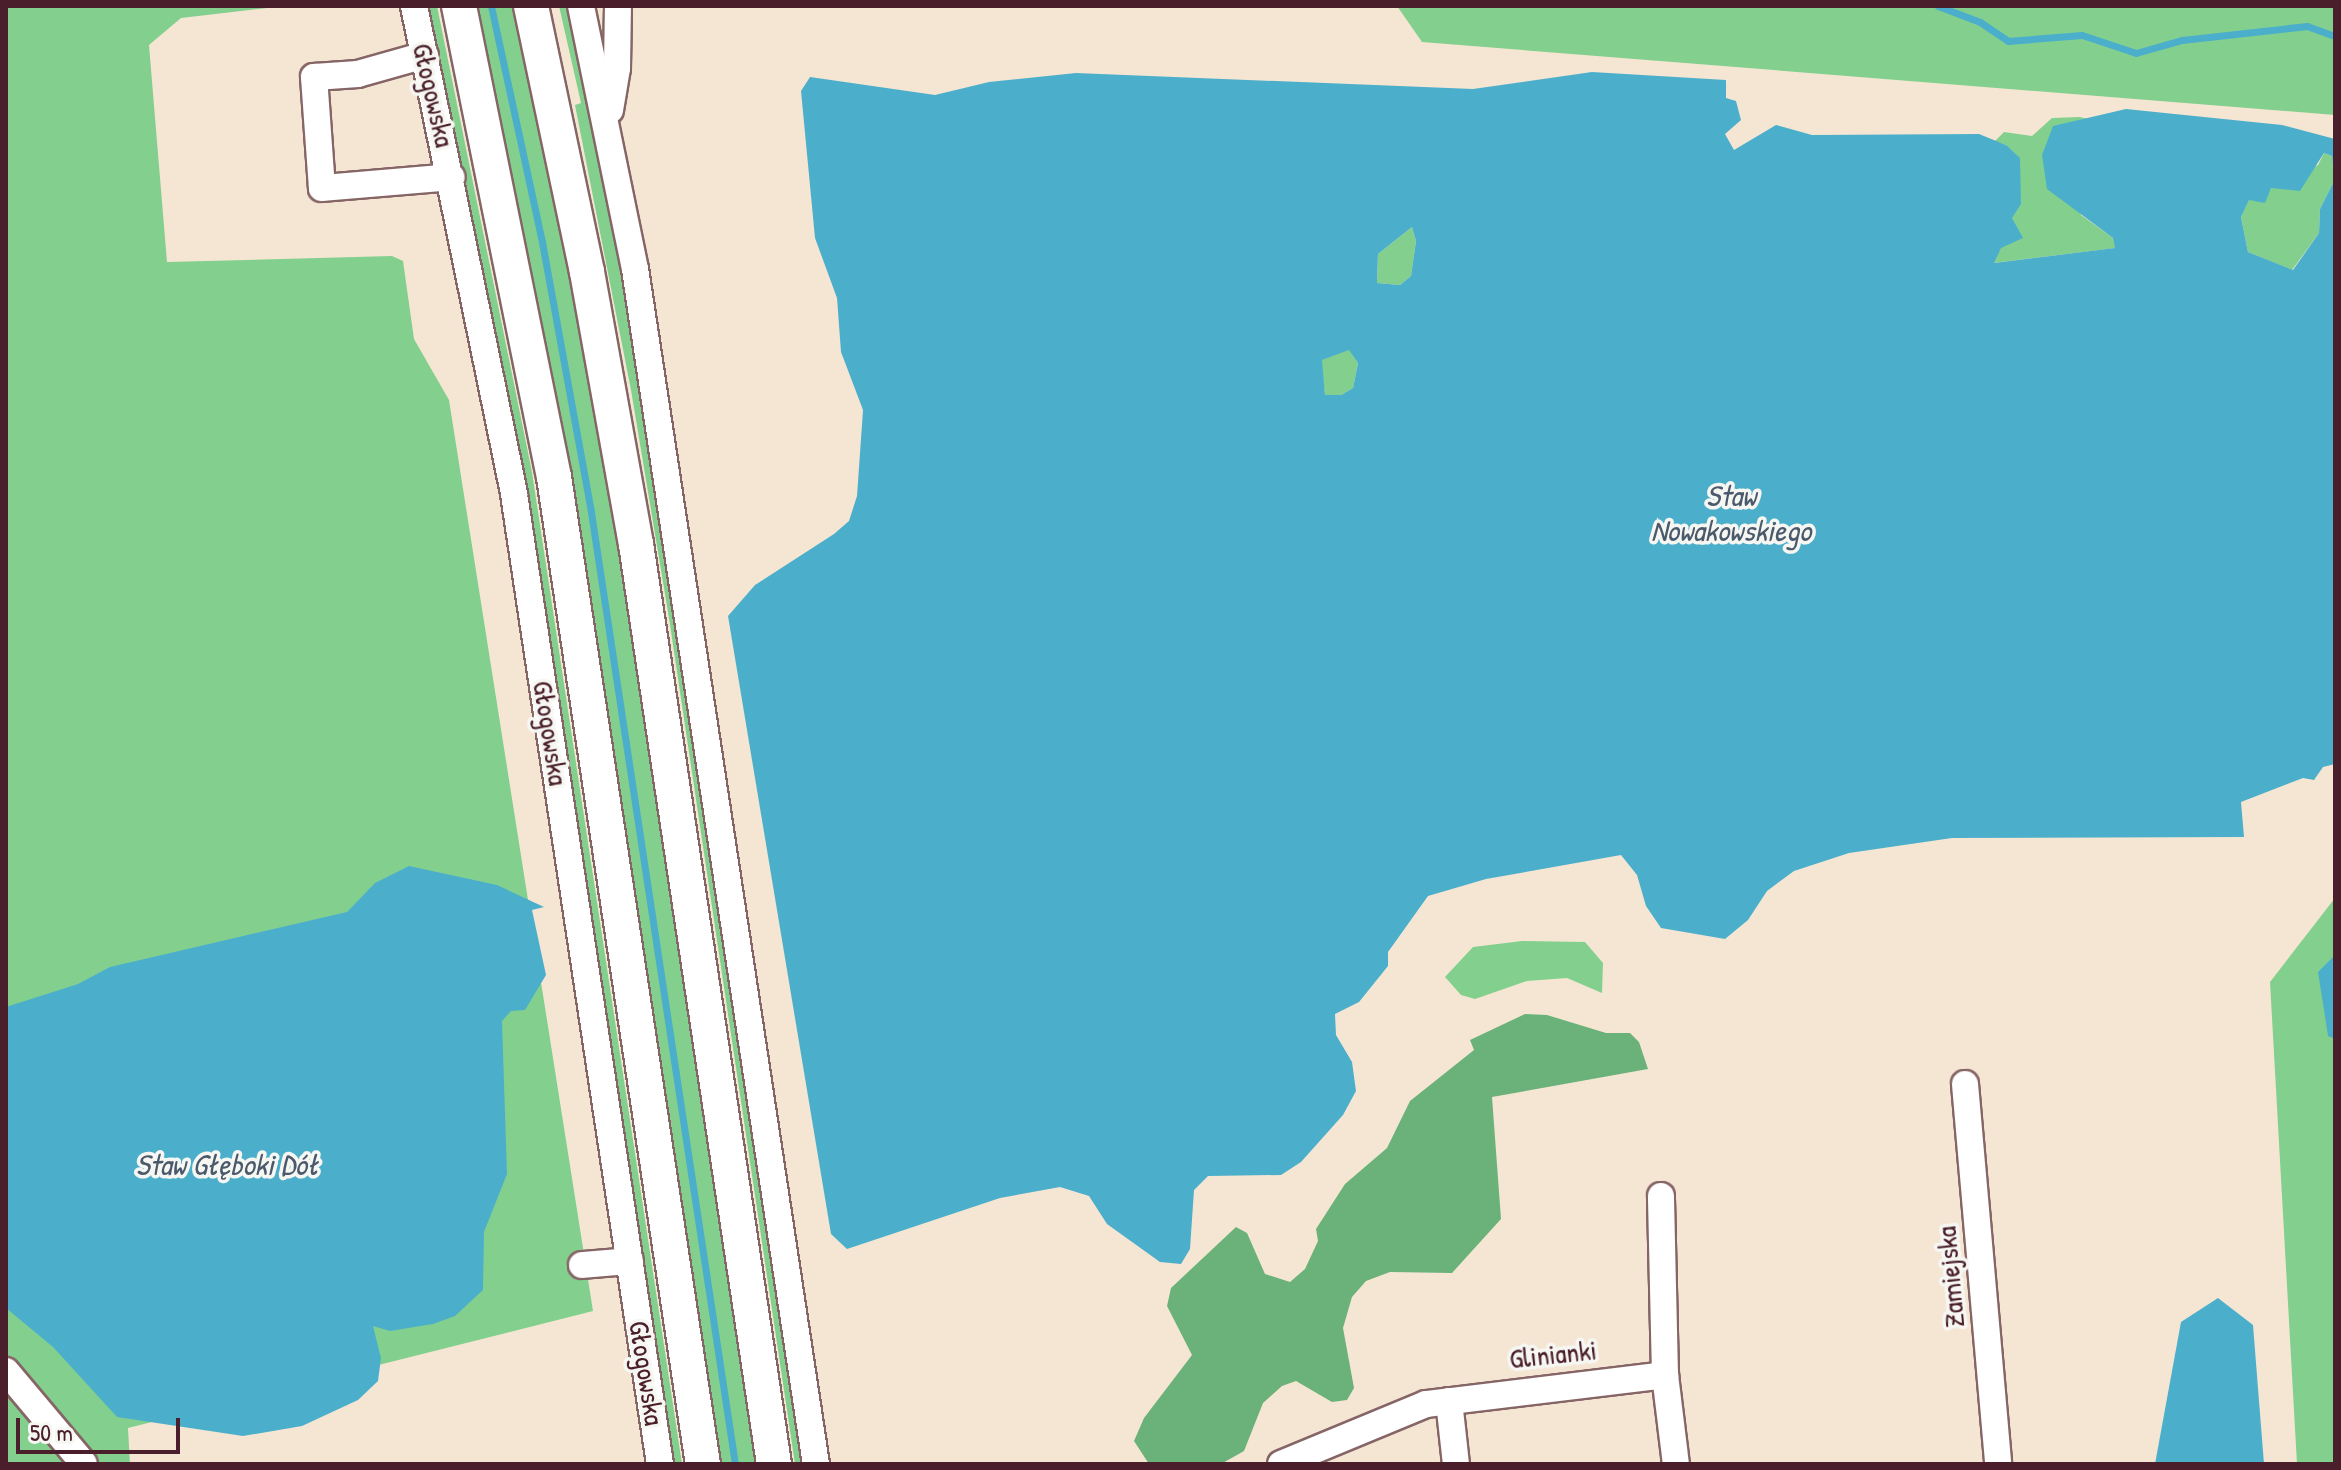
<!DOCTYPE html>
<meta charset="utf-8">
<style>
body{margin:0}
#map{position:relative;width:2341px;height:1470px;overflow:hidden;background:#f5e6d4;font-family:"Patrick Hand",sans-serif}
div>[style]{position:absolute}
[style*='--x']{left:calc(var(--x)*1px);top:calc(var(--y)*1px);width:calc(var(--w)*1px);rotate:calc(var(--a)*1deg)}
.green>*{inset:0;background:#83d08e}
.forest>*{inset:0;background:#6ab279}
.water>*{inset:0;background:#4bafcb}
.stream>*{height:7px;margin:-3.5px;padding:0 3.5px;transform-origin:3.5px;border-radius:3.5px;background:#4bafcb}
.roads{filter:drop-shadow(2px 0 #866566) drop-shadow(-2px 0 #866566) drop-shadow(0 2px #866566) drop-shadow(0 -2px #866566)}
.minor>*{height:26px;margin:-13px;padding:0 13px;transform-origin:13px;border-radius:13px;background:#fff}
.major>*{height:34px;margin:-17px;padding:0 17px;transform-origin:17px;border-radius:17px;background:#fff}
span{translate:-50% -50%;white-space:nowrap;text-align:center;line-height:1.15;-webkit-text-stroke:7px #f6f6f2;paint-order:stroke}
.street-label{font-size:28px;color:#4a1f2b}
.water-label{font-size:30px;color:#4a596b;font-style:italic}
.frame{position:absolute;inset:0;border:8px solid #4a1f2b;pointer-events:none}
.scale{position:absolute;left:16px;top:1418px;width:164px;height:36px;box-sizing:border-box;border:4px solid #4a1f2b;border-top:0;padding-left:10px;font-size:24px;line-height:28px;white-space:nowrap;color:#4a1f2b;-webkit-text-stroke:6px #f6f6f2;paint-order:stroke}
</style>
<div id="map">
<div class="green">
<i style="clip-path:polygon(6px 6px,285px 6px,181px 18px,149px 45px,167px 262px,392px 256px,403px 261px,414px 339px,449px 400px,593px 1311px,128px 1428px,130px 1464px,6px 1464px)"></i>
<i style="clip-path:polygon(426px 6px,437px 6px,532px 472px,682px 1464px,672px 1464px,522px 474px)"></i>
<i style="clip-path:polygon(475px 6px,515px 6px,601px 430px,758px 1464px,718px 1464px,562px 436px)"></i>
<i style="clip-path:polygon(559px 6px,567px 6px,624px 272px,804px 1464px,795px 1464px,669px 618px,631px 390px,575px 105px,581px 103px)"></i>
<i style="clip-path:polygon(1397px 6px,2335px 6px,2335px 115px,1422px 42px)"></i>
<i style="clip-path:polygon(2080px 117px,2088px 119px,2053px 127px,2081px 215px,2113px 238px,2116px 248px,1993px 263px,2011px 218px,2006px 145px,1995px 141px,2004px 132px,2032px 136px,2052px 118px)"></i>
<i style="clip-path:polygon(2324px 153px,2332px 156px,2334px 181px,2320px 209px,2319px 233px,2292px 270px,2248px 252px,2241px 217px,2249px 199px,2318px 165px)"></i>
<i style="clip-path:polygon(1412px 227px,1416px 241px,1411px 276px,1400px 285px,1377px 283px,1378px 254px)"></i>
<i style="clip-path:polygon(1349px 349px,1358px 363px,1353px 388px,1341px 395px,1325px 395px,1321px 360px)"></i>
<i style="clip-path:polygon(2335px 898px,2335px 1464px,2297px 1464px,2270px 982px)"></i>
<i style="clip-path:polygon(1522px 941px,1585px 942px,1603px 963px,1602px 993px,1567px 978px,1527px 981px,1475px 999px,1461px 995px,1445px 977px,1473px 947px)"></i>
</div>
<div class="forest">
<i style="clip-path:polygon(1525px 1014px,1547px 1015px,1606px 1033px,1630px 1033px,1639px 1042px,1648px 1069px,1492px 1097px,1501px 1219px,1452px 1273px,1390px 1272px,1366px 1281px,1352px 1297px,1343px 1328px,1354px 1388px,1347px 1400px,1332px 1402px,1296px 1381px,1282px 1386px,1263px 1403px,1244px 1451px,1221px 1464px,1149px 1464px,1134px 1441px,1144px 1418px,1192px 1355px,1167px 1306px,1171px 1288px,1236px 1227px,1247px 1233px,1265px 1274px,1290px 1282px,1305px 1269px,1318px 1241px,1316px 1229px,1345px 1184px,1387px 1148px,1410px 1101px,1474px 1050px,1470px 1040px)"></i>
</div>
<div class="water">
<i style="clip-path:polygon(evenodd,1592px 72px,1726px 80px,1726px 98px,1736px 101px,1741px 120px,1725px 134px,1734px 150px,1776px 125px,1812px 135px,1979px 134px,2006px 145px,2020px 158px,2021px 204px,2012px 218px,2023px 238px,2001px 248px,1994px 263px,2115px 248px,2113px 238px,2047px 189px,2042px 155px,2053px 126px,2126px 109px,2282px 125px,2335px 139px,2335px 764px,2323px 767px,2314px 780px,2303px 778px,2241px 802px,2244px 837px,1952px 838px,1849px 853px,1794px 871px,1767px 891px,1748px 920px,1725px 939px,1661px 928px,1646px 906px,1637px 875px,1621px 855px,1486px 879px,1428px 896px,1388px 952px,1388px 966px,1359px 1002px,1335px 1014px,1336px 1035px,1352px 1062px,1356px 1091px,1343px 1115px,1301px 1162px,1281px 1175px,1208px 1176px,1194px 1190px,1190px 1249px,1181px 1264px,1160px 1262px,1107px 1224px,1089px 1196px,1060px 1187px,1000px 1198px,847px 1249px,831px 1234px,728px 616px,755px 585px,834px 534px,849px 521px,857px 496px,863px 410px,841px 352px,837px 298px,815px 238px,801px 91px,810px 77px,935px 95px,989px 82px,1076px 73px,1473px 89px,1592px 72px,2324px 153px,2332px 156px,2334px 181px,2320px 209px,2319px 233px,2293px 270px,2248px 252px,2241px 217px,2249px 200px,2265px 203px,2271px 188px,2300px 191px,2324px 153px,1592px 72px,1412px 227px,1416px 241px,1411px 276px,1400px 285px,1377px 283px,1378px 254px,1412px 227px,1592px 72px,1349px 350px,1358px 363px,1353px 388px,1341px 395px,1325px 395px,1322px 360px,1349px 350px)"></i>
<i style="clip-path:polygon(409px 866px,497px 885px,544px 907px,532px 910px,546px 975px,525px 1010px,511px 1011px,502px 1021px,507px 1174px,484px 1232px,483px 1290px,455px 1316px,433px 1324px,390px 1331px,373px 1326px,381px 1358px,378px 1381px,358px 1400px,302px 1426px,243px 1436px,117px 1417px,53px 1347px,6px 1308px,6px 1007px,78px 984px,110px 967px,347px 912px,375px 883px)"></i>
<i style="clip-path:polygon(2335px 955px,2335px 1039px,2328px 1036px,2318px 972px)"></i>
<i style="clip-path:polygon(2218px 1298px,2253px 1325px,2264px 1464px,2155px 1464px,2181px 1322px)"></i>
</div>
<div class="stream">
<i style="--x:491;--y:6;--w:241;--a:77.8"></i>
<i style="--x:542;--y:242;--w:274;--a:79.7"></i>
<i style="--x:591;--y:512;--w:963;--a:81.4"></i>
<i style="--x:1938;--y:6;--w:45;--a:20.9"></i>
<i style="--x:1980;--y:22;--w:34;--a:34"></i>
<i style="--x:2008;--y:41;--w:74;--a:-4.6"></i>
<i style="--x:2082;--y:35;--w:57;--a:18.4"></i>
<i style="--x:2136;--y:53;--w:48;--a:-15.8"></i>
<i style="--x:2182;--y:40;--w:126;--a:-6.4"></i>
<i style="--x:2307;--y:26;--w:30;--a:20"></i>
</div>
<div class="roads">
<div class="minor">
<i style="--x:414;--y:6;--w:498;--a:78.4"></i>
<i style="--x:514;--y:494;--w:981;--a:81.44"></i>
<i style="--x:581;--y:6;--w:268;--a:78.4"></i>
<i style="--x:635;--y:269;--w:1209;--a:81.39"></i>
<i style="--x:425;--y:55;--w:70;--a:164.2"></i>
<i style="--x:358;--y:74;--w:44;--a:176.1"></i>
<i style="--x:314;--y:77;--w:111;--a:85.9"></i>
<i style="--x:322;--y:188;--w:130;--a:-4.8"></i>
<i style="--x:610;--y:110;--w:43;--a:-80.5"></i>
<i style="--x:617;--y:68;--w:62;--a:-89.1"></i>
<i style="--x:1965;--y:1084;--w:381;--a:85"></i>
<i style="--x:582;--y:1265;--w:48;--a:-4.8"></i>
<i style="--x:6;--y:1371;--w:121;--a:50"></i>
<i style="--x:1665;--y:1375;--w:90;--a:83"></i>
<i style="--x:1449;--y:1401;--w:63;--a:83.7"></i>
<i style="--x:1281;--y:1464;--w:157;--a:-22.5"></i>
<i style="--x:1426;--y:1404;--w:241;--a:-6.9"></i>
<i style="--x:1665;--y:1375;--w:179;--a:-91.3"></i>
</div>
<div class="major">
<i style="--x:459;--y:6;--w:480;--a:78.6"></i>
<i style="--x:554;--y:477;--w:998;--a:81.42"></i>
<i style="--x:531;--y:6;--w:272;--a:78.1"></i>
<i style="--x:587;--y:272;--w:276;--a:79.8"></i>
<i style="--x:636;--y:544;--w:930;--a:81.47"></i>
</div>
</div>
<div class="street-label">
<span style="left:434px;top:95px;rotate:77deg">Głogowska</span>
<span style="left:551px;top:733px;rotate:81deg">Głogowska</span>
<span style="left:1950px;top:1277px;rotate:-95deg">Zamiejska</span>
<span style="left:1553px;top:1354px;rotate:-6deg">Glinianki</span>
<span style="left:647px;top:1373px;rotate:81deg">Głogowska</span>
</div>
<div class="water-label">
<span style="left:1731px;top:512px">Staw<br>Nowakowskiego</span>
<span style="left:227px;top:1164px">Staw Głęboki Dół</span>
</div>
<div class="frame"></div>
<div class="scale">50 m</div>
</div>
